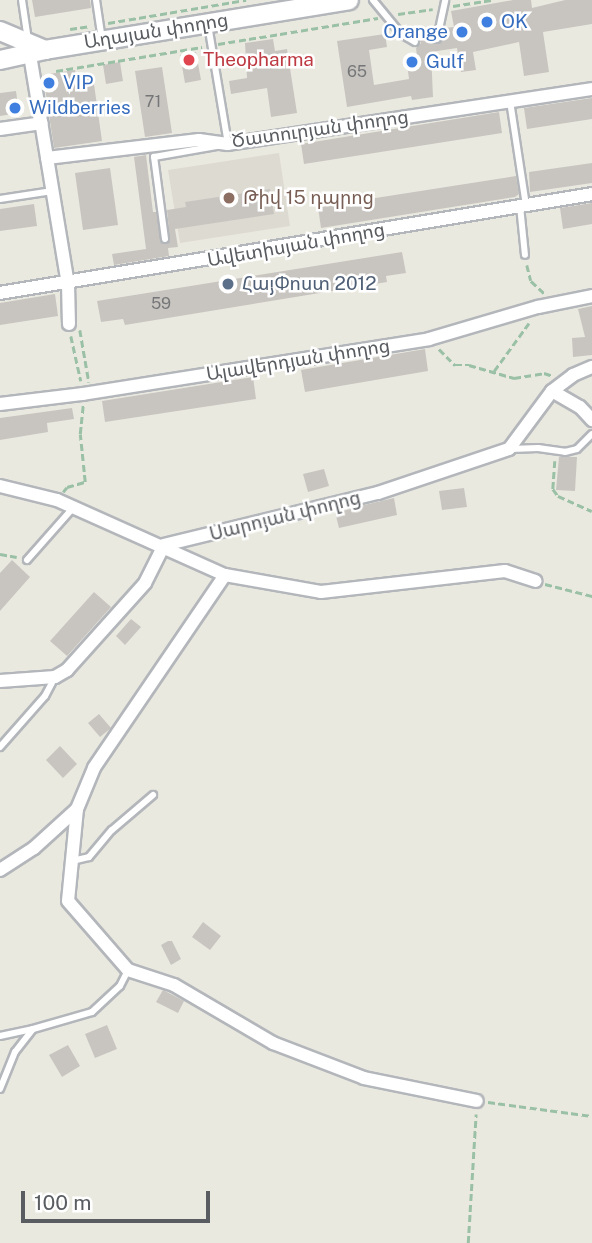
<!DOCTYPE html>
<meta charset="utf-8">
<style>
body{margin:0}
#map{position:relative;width:592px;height:1243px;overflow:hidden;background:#eae9e0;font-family:"Public Sans","Noto Sans Armenian",sans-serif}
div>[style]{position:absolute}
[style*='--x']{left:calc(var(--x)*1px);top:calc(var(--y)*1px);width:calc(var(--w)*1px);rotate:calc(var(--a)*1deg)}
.education>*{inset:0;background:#dddad2}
.building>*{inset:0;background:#c8c5c0}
.path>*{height:2.5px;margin-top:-1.25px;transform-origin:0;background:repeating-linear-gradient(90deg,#9ac0a6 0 7px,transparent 0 10.5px)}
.roads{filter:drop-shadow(2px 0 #b3b6ba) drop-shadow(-2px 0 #b3b6ba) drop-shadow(0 2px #b3b6ba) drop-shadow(0 -2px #b3b6ba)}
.service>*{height:6px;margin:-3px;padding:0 3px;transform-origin:3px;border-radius:3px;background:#fff}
.minor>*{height:12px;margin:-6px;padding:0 6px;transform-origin:6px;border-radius:6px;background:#fff}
.secondary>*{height:18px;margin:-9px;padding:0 9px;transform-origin:9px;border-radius:9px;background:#fff}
.dots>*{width:19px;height:19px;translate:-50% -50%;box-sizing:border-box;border:4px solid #fff;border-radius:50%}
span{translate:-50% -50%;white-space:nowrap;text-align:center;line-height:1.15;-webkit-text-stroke:5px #fff;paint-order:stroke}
.number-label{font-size:16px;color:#757678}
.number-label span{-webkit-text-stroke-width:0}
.shop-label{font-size:19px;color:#366cbe}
.left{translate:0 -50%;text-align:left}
.right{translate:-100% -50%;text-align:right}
.street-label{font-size:19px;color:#595c60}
.health-label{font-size:19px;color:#be3a42}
.education-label{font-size:19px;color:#785e54}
.service-label{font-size:19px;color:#4e5e75}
.scale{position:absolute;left:21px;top:1191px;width:189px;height:32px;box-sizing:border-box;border:4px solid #595c60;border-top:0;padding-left:9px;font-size:21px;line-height:24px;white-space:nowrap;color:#595c60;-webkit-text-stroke:5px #fff;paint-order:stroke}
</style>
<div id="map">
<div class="education">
<i style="clip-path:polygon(279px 153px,290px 226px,180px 243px,168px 170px)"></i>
</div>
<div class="building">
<i style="clip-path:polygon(32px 0,90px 0,91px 8px,35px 17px)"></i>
<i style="clip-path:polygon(513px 0,531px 0,532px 8px,565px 0,592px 0,592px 24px,543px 32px,549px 72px,524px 76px,519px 42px,473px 52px,476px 70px,461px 72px,457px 48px,431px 52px,433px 97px,412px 100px,411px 96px,347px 107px,337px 41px,385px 34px,387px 47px,369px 50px,374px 85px,409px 79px,406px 57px,417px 56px,416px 48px,421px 43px,413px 33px,433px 30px,432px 41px,439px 44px,445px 28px,454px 27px,451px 11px)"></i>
<i style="clip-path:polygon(273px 39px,275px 51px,287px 49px,297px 113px,271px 117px,267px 88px,231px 94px,229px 81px,247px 78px,245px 43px)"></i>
<i style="clip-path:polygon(196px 52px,201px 80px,185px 83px,180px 55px)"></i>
<i style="clip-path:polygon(120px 62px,123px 81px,106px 84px,103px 65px)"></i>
<i style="clip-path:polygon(162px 67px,172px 133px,145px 137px,135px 71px)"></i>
<i style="clip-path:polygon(75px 70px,77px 80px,93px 77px,102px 141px,54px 148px,43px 75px)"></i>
<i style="clip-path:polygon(16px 91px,19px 113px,0 116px,0 93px)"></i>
<i style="clip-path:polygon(592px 98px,592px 119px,527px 129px,524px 108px)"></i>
<i style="clip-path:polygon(499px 112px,502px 133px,304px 164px,301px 144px)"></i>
<i style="clip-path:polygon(146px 155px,153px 212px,156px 212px,162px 244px,170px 241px,167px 210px,186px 207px,185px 202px,270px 189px,274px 214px,175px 229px,178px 247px,168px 248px,169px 256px,114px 265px,112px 254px,146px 249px,134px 157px)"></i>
<i style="clip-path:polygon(592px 163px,592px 183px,530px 192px,529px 172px)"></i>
<i style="clip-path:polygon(110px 168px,118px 225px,83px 230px,75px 173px)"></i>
<i style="clip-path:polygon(516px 176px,519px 194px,515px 197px,321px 228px,318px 207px)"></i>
<i style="clip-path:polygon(592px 203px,592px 224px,563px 229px,560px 208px)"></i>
<i style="clip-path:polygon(34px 204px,37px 226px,0 231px,0 209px)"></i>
<i style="clip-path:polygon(402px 252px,406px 273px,386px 276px,387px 282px,125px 325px,123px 319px,101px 322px,97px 301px)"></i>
<i style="clip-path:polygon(55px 294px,58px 316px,0 325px,0 303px)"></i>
<i style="clip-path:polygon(592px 306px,592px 355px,573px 357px,572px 338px,585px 337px,578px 309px)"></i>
<i style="clip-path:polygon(425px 349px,428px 371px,305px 392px,301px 370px)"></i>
<i style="clip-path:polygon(253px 377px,256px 399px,105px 422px,102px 401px)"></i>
<i style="clip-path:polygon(72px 408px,74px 419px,47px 423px,48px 432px,0 440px,0 418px)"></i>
<i style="clip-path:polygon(559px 457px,577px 457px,575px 491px,556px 490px)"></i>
<i style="clip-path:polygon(324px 469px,329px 486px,308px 492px,303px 474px)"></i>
<i style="clip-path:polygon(464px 488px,467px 507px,442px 510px,439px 491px)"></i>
<i style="clip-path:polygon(394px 498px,397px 515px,339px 528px,335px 512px)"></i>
<i style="clip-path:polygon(12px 560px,30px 577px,0 611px,0 573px)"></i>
<i style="clip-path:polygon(94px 592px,111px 607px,67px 656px,50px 641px)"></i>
<i style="clip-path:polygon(131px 619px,141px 627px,125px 645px,116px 636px)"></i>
<i style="clip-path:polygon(99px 714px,111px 728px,100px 737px,88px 723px)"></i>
<i style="clip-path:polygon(60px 746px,77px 764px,63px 778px,46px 760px)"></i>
<i style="clip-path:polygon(203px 922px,221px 936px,210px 950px,192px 937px)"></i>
<i style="clip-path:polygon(168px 941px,172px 941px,181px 959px,171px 965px,161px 945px)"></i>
<i style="clip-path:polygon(163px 990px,184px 1001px,178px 1013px,156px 1002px)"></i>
<i style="clip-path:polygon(107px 1025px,117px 1049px,95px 1058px,85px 1034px)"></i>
<i style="clip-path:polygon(68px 1045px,80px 1066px,62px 1077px,49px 1055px)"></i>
</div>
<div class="path">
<i style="--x:453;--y:6;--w:39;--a:-9"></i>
<i style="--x:398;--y:14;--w:35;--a:-8"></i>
<i style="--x:108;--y:23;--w:140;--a:-9.5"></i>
<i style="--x:70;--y:29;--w:21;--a:-8"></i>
<i style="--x:218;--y:44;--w:162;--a:-9.2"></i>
<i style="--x:56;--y:71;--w:148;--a:-9.3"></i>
<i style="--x:527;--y:265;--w:16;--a:76"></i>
<i style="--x:531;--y:281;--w:18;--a:43"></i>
<i style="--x:80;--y:330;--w:53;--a:80.2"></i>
<i style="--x:71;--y:336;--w:46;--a:77.5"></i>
<i style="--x:439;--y:349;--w:23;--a:45"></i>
<i style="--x:455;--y:365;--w:14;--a:0"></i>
<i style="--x:469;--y:365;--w:47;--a:16.1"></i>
<i style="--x:514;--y:378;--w:30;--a:-9"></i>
<i style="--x:544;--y:373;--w:9;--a:18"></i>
<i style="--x:494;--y:371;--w:59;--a:-53.9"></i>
<i style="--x:555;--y:461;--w:28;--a:94"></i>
<i style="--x:553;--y:489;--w:9;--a:54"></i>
<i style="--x:558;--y:496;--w:37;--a:24"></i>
<i style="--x:63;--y:492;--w:6;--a:-51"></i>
<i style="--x:67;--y:487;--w:19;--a:-16"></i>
<i style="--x:85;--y:482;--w:48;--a:-95.9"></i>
<i style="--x:80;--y:434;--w:29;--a:-84"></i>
<i style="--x:0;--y:554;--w:17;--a:10"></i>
<i style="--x:545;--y:584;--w:49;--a:14.3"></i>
<i style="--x:488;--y:1102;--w:105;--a:7.7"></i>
<i style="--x:468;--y:1243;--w:129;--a:-86.5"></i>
</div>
<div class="roads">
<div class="service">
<i style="--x:22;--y:0;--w:40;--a:81.5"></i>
<i style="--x:96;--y:0;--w:40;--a:81.5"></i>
<i style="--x:373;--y:0;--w:44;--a:50.5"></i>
<i style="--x:401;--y:34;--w:16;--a:30"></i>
<i style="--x:437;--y:39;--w:40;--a:-78"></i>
<i style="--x:510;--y:101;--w:105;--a:81.3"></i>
<i style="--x:0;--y:199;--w:53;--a:-8.7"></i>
<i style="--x:520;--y:206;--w:49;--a:84.2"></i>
<i style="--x:165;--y:239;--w:83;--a:-97.6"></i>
<i style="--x:154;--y:157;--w:75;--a:-10"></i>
<i style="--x:228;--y:144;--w:121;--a:-99.5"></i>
<i style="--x:511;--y:449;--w:27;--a:-2"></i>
<i style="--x:538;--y:448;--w:27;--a:8"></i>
<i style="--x:565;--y:452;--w:12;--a:-14"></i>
<i style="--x:577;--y:449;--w:21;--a:-45"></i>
<i style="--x:27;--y:560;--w:69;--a:-48.5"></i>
<i style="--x:0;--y:747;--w:68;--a:-48.6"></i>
<i style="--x:45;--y:696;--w:21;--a:-62"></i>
<i style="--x:72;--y:861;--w:17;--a:-13"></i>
<i style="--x:89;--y:857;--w:35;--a:-50"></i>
<i style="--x:112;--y:830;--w:54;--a:-40.5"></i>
<i style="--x:0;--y:1036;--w:34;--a:-12"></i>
<i style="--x:0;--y:1089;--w:40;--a:-68"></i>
<i style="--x:15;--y:1052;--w:29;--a:-52"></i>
<i style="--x:33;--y:1029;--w:61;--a:-16.1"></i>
<i style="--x:92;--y:1012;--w:38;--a:-43"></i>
<i style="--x:120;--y:986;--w:18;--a:-63"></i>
</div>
<div class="minor">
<i style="--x:30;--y:55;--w:232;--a:80.6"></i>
<i style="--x:68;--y:284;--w:40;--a:88.6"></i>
<i style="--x:0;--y:129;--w:42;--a:-8.1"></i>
<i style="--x:47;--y:158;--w:153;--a:-6.8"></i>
<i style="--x:199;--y:140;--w:29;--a:8"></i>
<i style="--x:228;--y:144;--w:368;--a:-8.6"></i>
<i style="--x:0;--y:293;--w:600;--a:-9.49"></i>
<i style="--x:552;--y:391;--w:32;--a:30"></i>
<i style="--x:580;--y:407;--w:18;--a:47"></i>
<i style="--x:0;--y:404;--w:84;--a:-6.9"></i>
<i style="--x:83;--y:394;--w:350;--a:-9"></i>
<i style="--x:429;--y:339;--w:114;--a:-16.4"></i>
<i style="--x:538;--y:307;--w:55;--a:-11.5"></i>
<i style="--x:0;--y:486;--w:59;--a:13.8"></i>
<i style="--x:57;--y:500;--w:184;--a:24.1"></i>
<i style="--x:225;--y:575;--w:97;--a:10"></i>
<i style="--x:321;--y:592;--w:185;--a:-6.5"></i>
<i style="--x:505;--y:571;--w:32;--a:18"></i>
<i style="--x:225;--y:575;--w:233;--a:124.2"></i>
<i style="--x:94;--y:768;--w:44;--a:112.5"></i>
<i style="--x:77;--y:809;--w:92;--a:95.6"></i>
<i style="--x:68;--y:901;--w:91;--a:49"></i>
<i style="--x:128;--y:970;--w:48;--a:18.1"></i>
<i style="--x:174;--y:985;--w:115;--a:30.4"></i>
<i style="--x:273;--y:1043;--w:97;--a:21"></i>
<i style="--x:364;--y:1078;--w:115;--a:11.5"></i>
<i style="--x:0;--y:681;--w:55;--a:-4.2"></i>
<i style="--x:55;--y:677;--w:14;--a:-30"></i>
<i style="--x:67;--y:670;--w:117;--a:-48.1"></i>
<i style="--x:145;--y:583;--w:42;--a:-63.4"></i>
<i style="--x:164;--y:545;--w:220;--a:-13.7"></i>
<i style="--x:378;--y:493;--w:138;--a:-18.6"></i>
<i style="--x:509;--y:449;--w:72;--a:-53.4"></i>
<i style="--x:552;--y:391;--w:26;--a:-37"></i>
<i style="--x:573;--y:375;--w:21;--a:-23"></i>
<i style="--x:0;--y:870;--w:40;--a:-32.9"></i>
<i style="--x:34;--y:848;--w:58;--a:-42.2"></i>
</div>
<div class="secondary">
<i style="--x:0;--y:31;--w:49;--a:22.9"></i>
<i style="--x:0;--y:60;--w:46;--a:-12.5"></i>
<i style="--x:45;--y:50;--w:308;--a:-9.3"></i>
</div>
</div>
<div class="dots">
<i style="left:487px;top:22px;background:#3f7fe0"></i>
<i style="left:462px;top:32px;background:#3f7fe0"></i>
<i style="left:189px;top:60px;background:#e0444e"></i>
<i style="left:412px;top:62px;background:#3f7fe0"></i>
<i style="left:49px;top:83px;background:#3f7fe0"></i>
<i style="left:15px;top:108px;background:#3f7fe0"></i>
<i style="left:229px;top:198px;background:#8d6e63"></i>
<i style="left:228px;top:284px;background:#5c6f8a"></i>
</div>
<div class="number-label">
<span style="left:357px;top:72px">65</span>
<span style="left:153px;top:102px">71</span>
<span style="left:161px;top:304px">59</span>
</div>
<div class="shop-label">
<span class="left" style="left:501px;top:22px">OK</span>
<span class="right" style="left:448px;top:32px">Orange</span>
<span class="left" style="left:426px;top:62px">Gulf</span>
<span class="left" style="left:63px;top:83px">VIP</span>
<span class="left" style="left:29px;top:108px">Wildberries</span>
</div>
<div class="street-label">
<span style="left:156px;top:31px;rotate:-9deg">Աղայան փողոց</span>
<span style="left:320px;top:129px;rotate:-8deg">Ծատուրյան փողոց</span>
<span style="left:296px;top:245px;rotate:-10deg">Ավետիսյան փողոց</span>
<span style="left:298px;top:360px;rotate:-9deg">Ալավերդյան փողոց</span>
<span style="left:285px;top:516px;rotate:-14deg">Սարոյան փողոց</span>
</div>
<div class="health-label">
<span class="left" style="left:203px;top:60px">Theopharma</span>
</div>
<div class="education-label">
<span class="left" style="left:243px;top:198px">Թիվ 15 դպրոց</span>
</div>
<div class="service-label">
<span class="left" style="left:242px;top:284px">ՀայՓոստ 2012</span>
</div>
<div class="scale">100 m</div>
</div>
